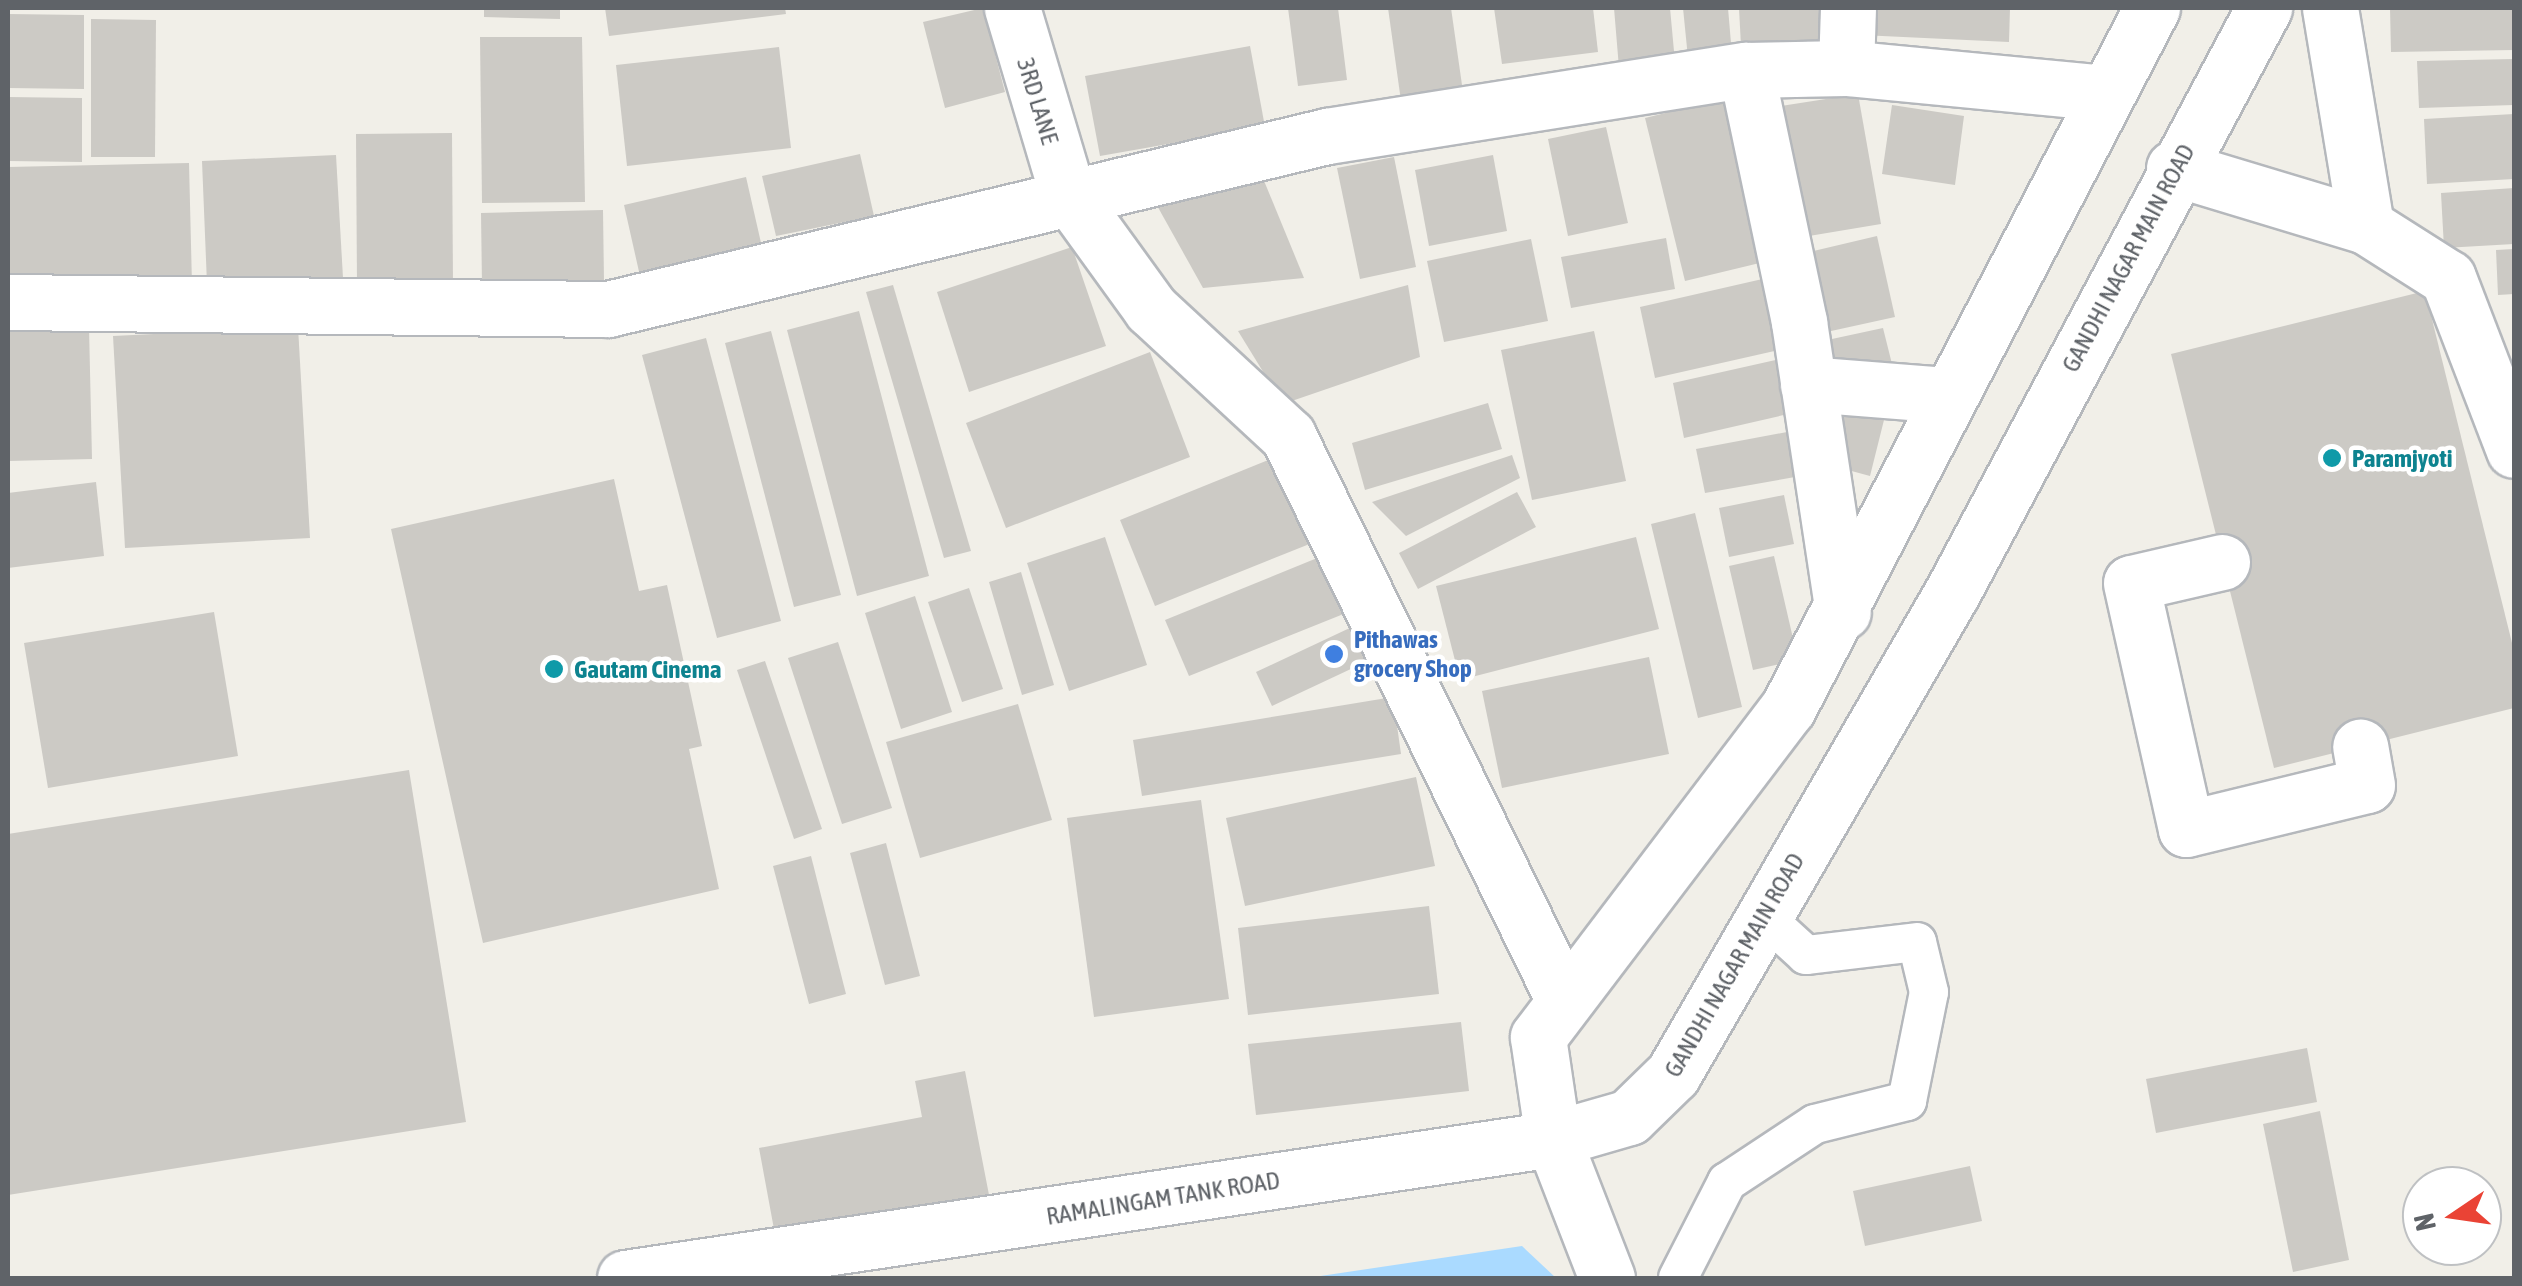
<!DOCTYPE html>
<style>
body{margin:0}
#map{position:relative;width:2522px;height:1286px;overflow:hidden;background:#f1efe8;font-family:"Asap Condensed",sans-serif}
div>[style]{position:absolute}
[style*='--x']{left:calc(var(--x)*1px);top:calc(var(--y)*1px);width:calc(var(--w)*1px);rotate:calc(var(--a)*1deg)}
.water>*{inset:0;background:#aadaff}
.building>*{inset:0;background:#cccac5}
.roads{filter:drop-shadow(2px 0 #b5b8bc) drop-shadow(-2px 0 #b5b8bc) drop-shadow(0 2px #b5b8bc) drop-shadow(0 -2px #b5b8bc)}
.lane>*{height:38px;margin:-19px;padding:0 19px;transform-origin:19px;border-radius:19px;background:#fff}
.street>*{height:55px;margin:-27.5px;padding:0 27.5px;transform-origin:27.5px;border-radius:27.5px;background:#fff}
.secondary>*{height:55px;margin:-27.5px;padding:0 27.5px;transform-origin:27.5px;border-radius:27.5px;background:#fff}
.dots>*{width:28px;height:28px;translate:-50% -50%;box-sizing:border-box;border:5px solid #fff;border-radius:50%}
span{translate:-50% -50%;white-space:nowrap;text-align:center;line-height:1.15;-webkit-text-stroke:9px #fff;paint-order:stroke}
.street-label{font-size:25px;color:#5f6368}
.culture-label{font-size:25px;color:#0d838f;font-weight:700}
.left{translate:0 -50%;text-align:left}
.shop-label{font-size:25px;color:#366cbe;font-weight:700}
.frame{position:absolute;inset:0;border:10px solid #5f6368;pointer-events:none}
.north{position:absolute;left:2402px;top:1166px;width:100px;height:100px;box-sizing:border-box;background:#fff;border:2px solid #bfc1c3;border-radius:50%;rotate:257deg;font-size:28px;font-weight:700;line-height:40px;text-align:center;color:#5f6368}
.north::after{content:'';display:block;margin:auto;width:35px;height:45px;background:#ea4335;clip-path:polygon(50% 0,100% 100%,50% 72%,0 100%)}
</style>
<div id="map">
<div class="water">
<i style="clip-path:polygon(1522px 1246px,1556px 1278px,1307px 1278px)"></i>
</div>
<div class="building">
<i style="clip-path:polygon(484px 8px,560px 8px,560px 19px,484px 17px)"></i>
<i style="clip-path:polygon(605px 8px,785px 8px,786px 14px,609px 36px)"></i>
<i style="clip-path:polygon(983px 8px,1005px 92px,945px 108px,923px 22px)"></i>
<i style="clip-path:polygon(1288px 8px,1338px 8px,1347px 80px,1298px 86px)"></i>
<i style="clip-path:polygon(1388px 8px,1451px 8px,1463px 92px,1401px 101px)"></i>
<i style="clip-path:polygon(1494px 8px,1593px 8px,1598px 52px,1502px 64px)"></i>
<i style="clip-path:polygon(1614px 8px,1670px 8px,1675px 62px,1619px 68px)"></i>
<i style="clip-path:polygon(1683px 8px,1728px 8px,1732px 55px,1688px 58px)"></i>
<i style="clip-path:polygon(1739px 8px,1822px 8px,1823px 43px,1741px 46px)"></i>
<i style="clip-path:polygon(1862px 8px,2010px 8px,2009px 42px,1861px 35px)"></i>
<i style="clip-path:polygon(2390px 8px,2514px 8px,2514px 50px,2391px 52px)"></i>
<i style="clip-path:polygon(8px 14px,84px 15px,84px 89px,8px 88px)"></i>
<i style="clip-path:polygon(91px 19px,156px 20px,155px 157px,91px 157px)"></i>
<i style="clip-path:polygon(480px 37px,582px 37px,585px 202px,482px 203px)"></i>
<i style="clip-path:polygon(1250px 46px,1265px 127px,1100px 156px,1085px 76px)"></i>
<i style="clip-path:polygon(779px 47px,791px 148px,627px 166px,616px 65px)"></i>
<i style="clip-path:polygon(2514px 59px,2514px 105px,2419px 108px,2417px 61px)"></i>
<i style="clip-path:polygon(1858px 94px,1881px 224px,1803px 237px,1781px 106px)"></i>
<i style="clip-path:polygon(8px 97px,82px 98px,82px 162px,8px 161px)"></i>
<i style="clip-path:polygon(1727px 98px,1768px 261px,1685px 281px,1645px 118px)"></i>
<i style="clip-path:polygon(1892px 105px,1964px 116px,1955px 185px,1882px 174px)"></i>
<i style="clip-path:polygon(2514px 114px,2514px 179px,2427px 184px,2424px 119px)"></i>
<i style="clip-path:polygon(1606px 127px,1628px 223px,1568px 236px,1548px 139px)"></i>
<i style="clip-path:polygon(452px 133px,453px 285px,357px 286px,356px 134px)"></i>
<i style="clip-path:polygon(860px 154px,874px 216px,776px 236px,762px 176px)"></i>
<i style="clip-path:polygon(336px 155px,343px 278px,207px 284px,202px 161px)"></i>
<i style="clip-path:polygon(1493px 155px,1507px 231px,1429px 246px,1415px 170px)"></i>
<i style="clip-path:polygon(1394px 157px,1416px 267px,1360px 279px,1337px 168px)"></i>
<i style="clip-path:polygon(189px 163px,192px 285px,8px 290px,8px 167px)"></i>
<i style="clip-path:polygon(1260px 171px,1304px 278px,1203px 288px,1150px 193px)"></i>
<i style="clip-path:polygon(746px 177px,764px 256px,642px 285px,624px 205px)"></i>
<i style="clip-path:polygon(2514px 188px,2514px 244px,2444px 248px,2441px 193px)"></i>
<i style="clip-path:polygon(603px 210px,604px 282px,482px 285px,481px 213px)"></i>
<i style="clip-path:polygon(1877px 236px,1895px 317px,1822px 333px,1805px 253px)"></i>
<i style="clip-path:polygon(1666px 238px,1675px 289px,1571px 308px,1561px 257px)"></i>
<i style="clip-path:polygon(1531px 239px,1548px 321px,1444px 342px,1427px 261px)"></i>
<i style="clip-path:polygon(1072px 247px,1106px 346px,969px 392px,937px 292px)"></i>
<i style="clip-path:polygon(2514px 249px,2514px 294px,2498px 295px,2496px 250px)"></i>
<i style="clip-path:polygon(1780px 275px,1796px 346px,1655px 378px,1640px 307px)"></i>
<i style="clip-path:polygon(893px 285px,971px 551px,944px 558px,866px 292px)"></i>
<i style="clip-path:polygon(1408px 285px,1420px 357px,1283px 404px,1238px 331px)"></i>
<i style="clip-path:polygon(2425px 291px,2514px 651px,2514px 708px,2274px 768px,2171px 354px)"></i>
<i style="clip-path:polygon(859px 311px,929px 576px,857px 596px,787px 330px)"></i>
<i style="clip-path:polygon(89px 327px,92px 459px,8px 461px,8px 328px)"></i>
<i style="clip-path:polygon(298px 327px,310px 538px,125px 548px,113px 336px)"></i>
<i style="clip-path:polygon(1883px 328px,1892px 364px,1827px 379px,1818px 342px)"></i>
<i style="clip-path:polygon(771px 331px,841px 595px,794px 607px,725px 343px)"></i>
<i style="clip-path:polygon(1594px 331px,1626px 481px,1532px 500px,1501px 350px)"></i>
<i style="clip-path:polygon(706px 338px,781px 621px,717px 638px,642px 355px)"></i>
<i style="clip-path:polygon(1150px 352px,1190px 457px,1006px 528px,966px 423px)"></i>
<i style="clip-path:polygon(1785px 358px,1797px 412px,1684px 438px,1673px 383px)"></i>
<i style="clip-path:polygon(1839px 392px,1888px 404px,1870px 476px,1822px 463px)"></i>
<i style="clip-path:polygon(1488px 403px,1502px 449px,1365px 490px,1352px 443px)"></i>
<i style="clip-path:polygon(1787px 432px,1795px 477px,1705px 493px,1696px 449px)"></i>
<i style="clip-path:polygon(1512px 455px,1520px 478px,1406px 536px,1372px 502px)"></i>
<i style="clip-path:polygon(1278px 456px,1312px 543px,1155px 606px,1120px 520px)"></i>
<i style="clip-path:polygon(614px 479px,639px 591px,667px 585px,702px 746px,689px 749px,719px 889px,483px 943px,391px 529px)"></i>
<i style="clip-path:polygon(96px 482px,104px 556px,8px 568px,8px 493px)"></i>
<i style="clip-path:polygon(1517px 492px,1536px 527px,1418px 589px,1399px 553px)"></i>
<i style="clip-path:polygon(1784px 495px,1794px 544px,1729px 557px,1719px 508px)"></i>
<i style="clip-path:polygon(1695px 513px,1742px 707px,1698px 718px,1651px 524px)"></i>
<i style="clip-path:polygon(1105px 537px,1147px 665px,1069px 691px,1027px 563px)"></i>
<i style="clip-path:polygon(1636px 537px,1659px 629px,1460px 680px,1436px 586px)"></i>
<i style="clip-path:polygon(1327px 554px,1351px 611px,1189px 676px,1165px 620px)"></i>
<i style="clip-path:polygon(1774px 556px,1798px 660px,1753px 670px,1729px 566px)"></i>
<i style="clip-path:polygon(1021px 572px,1054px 685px,1022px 695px,989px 582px)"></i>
<i style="clip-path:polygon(969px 588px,1003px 689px,962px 702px,928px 602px)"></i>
<i style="clip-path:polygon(915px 596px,952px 712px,901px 729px,865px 613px)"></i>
<i style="clip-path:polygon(214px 612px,238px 756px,48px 788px,24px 643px)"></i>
<i style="clip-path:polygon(1354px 626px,1370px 660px,1272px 706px,1256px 672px)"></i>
<i style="clip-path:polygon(838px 642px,892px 808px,842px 824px,788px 658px)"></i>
<i style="clip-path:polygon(1649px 657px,1669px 754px,1502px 788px,1482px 691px)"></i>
<i style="clip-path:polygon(765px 661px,822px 829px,794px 839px,737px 670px)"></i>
<i style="clip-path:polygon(1393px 697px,1401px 754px,1142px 796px,1133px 740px)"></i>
<i style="clip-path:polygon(1018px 704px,1052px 820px,920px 858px,886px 742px)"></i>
<i style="clip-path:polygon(409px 770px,466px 1122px,8px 1195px,8px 834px)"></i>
<i style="clip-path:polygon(1416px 777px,1435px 866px,1245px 906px,1226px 818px)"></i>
<i style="clip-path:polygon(1201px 800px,1229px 999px,1094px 1017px,1067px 818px)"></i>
<i style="clip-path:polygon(886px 843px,920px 976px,885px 985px,850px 853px)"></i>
<i style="clip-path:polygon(811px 856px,846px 994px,809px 1004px,773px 866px)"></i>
<i style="clip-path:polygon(1429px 906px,1439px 994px,1248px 1015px,1238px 928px)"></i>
<i style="clip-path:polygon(1461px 1022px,1469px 1091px,1256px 1115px,1248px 1044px)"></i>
<i style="clip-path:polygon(2307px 1048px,2317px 1102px,2156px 1133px,2146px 1079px)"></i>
<i style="clip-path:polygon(965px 1071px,990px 1200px,776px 1240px,759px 1148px,922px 1117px,915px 1081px)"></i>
<i style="clip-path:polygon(2320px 1111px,2349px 1260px,2293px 1272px,2263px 1124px)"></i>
<i style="clip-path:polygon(1970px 1166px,1982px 1221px,1865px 1246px,1853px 1191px)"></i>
</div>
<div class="roads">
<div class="lane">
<i style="--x:1678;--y:1278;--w:108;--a:-63"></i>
<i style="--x:1727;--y:1182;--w:105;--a:-33.4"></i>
<i style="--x:1815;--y:1124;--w:95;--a:-14"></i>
<i style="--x:1907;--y:1101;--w:111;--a:-78.6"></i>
<i style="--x:1929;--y:992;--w:51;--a:-103.5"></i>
<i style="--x:1917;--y:942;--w:112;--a:173.3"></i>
<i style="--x:1806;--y:955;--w:62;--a:-137.6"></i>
</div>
<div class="street">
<i style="--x:1012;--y:8;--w:193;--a:73.4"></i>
<i style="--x:1067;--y:193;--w:143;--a:54.1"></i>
<i style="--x:1151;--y:309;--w:187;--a:42.8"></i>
<i style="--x:1288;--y:436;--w:623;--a:63.93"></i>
<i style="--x:2330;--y:8;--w:221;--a:80.6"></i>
<i style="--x:1846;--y:68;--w:60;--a:-88.1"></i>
<i style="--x:1746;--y:70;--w:258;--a:78.1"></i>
<i style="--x:1799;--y:322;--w:293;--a:81.4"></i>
<i style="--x:2174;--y:168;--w:201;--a:16.8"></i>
<i style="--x:2366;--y:226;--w:97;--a:32.4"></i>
<i style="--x:2448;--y:278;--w:184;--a:69"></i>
<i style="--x:8;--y:302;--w:600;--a:0.67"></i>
<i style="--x:608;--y:309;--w:740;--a:-13.53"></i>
<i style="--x:1327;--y:136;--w:424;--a:-9"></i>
<i style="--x:1746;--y:70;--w:100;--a:-1.1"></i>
<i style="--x:1846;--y:68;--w:260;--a:5.5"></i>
<i style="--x:1808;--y:384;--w:139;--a:4.5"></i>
<i style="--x:2222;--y:562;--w:93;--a:167"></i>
<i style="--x:2131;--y:583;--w:252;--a:77.4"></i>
<i style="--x:2186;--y:829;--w:186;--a:-13.7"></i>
<i style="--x:2367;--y:785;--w:39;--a:-100"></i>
<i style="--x:625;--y:1278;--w:938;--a:-8.52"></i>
</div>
<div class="secondary">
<i style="--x:1553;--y:1139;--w:79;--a:-16.1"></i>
<i style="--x:1629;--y:1117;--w:62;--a:-44.3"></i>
<i style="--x:1673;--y:1074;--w:558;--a:-59.9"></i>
<i style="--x:1953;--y:591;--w:661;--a:-61.92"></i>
<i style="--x:1607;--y:1278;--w:149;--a:-111.2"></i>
<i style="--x:1553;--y:1139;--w:103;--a:-98.4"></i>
<i style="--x:1538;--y:1037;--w:413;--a:-52.8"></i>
<i style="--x:1788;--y:708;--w:789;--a:-62.53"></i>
</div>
</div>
<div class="dots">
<i style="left:2332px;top:458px;background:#0f9aa8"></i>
<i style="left:1334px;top:654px;background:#3f7fe0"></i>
<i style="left:554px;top:669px;background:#0f9aa8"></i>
</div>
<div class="street-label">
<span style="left:1038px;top:101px;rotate:73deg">3RD LANE</span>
<span style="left:2128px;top:258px;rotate:-62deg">GANDHI NAGAR MAIN ROAD</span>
<span style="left:1734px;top:965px;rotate:-60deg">GANDHI NAGAR MAIN ROAD</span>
<span style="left:1163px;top:1198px;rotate:-9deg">RAMALINGAM TANK ROAD</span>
</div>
<div class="culture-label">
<span class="left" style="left:2352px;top:458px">Paramjyoti</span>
<span class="left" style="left:574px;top:669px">Gautam Cinema</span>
</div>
<div class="shop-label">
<span class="left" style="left:1354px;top:654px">Pithawas<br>grocery Shop</span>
</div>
<div class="frame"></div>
<div class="north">N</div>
</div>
